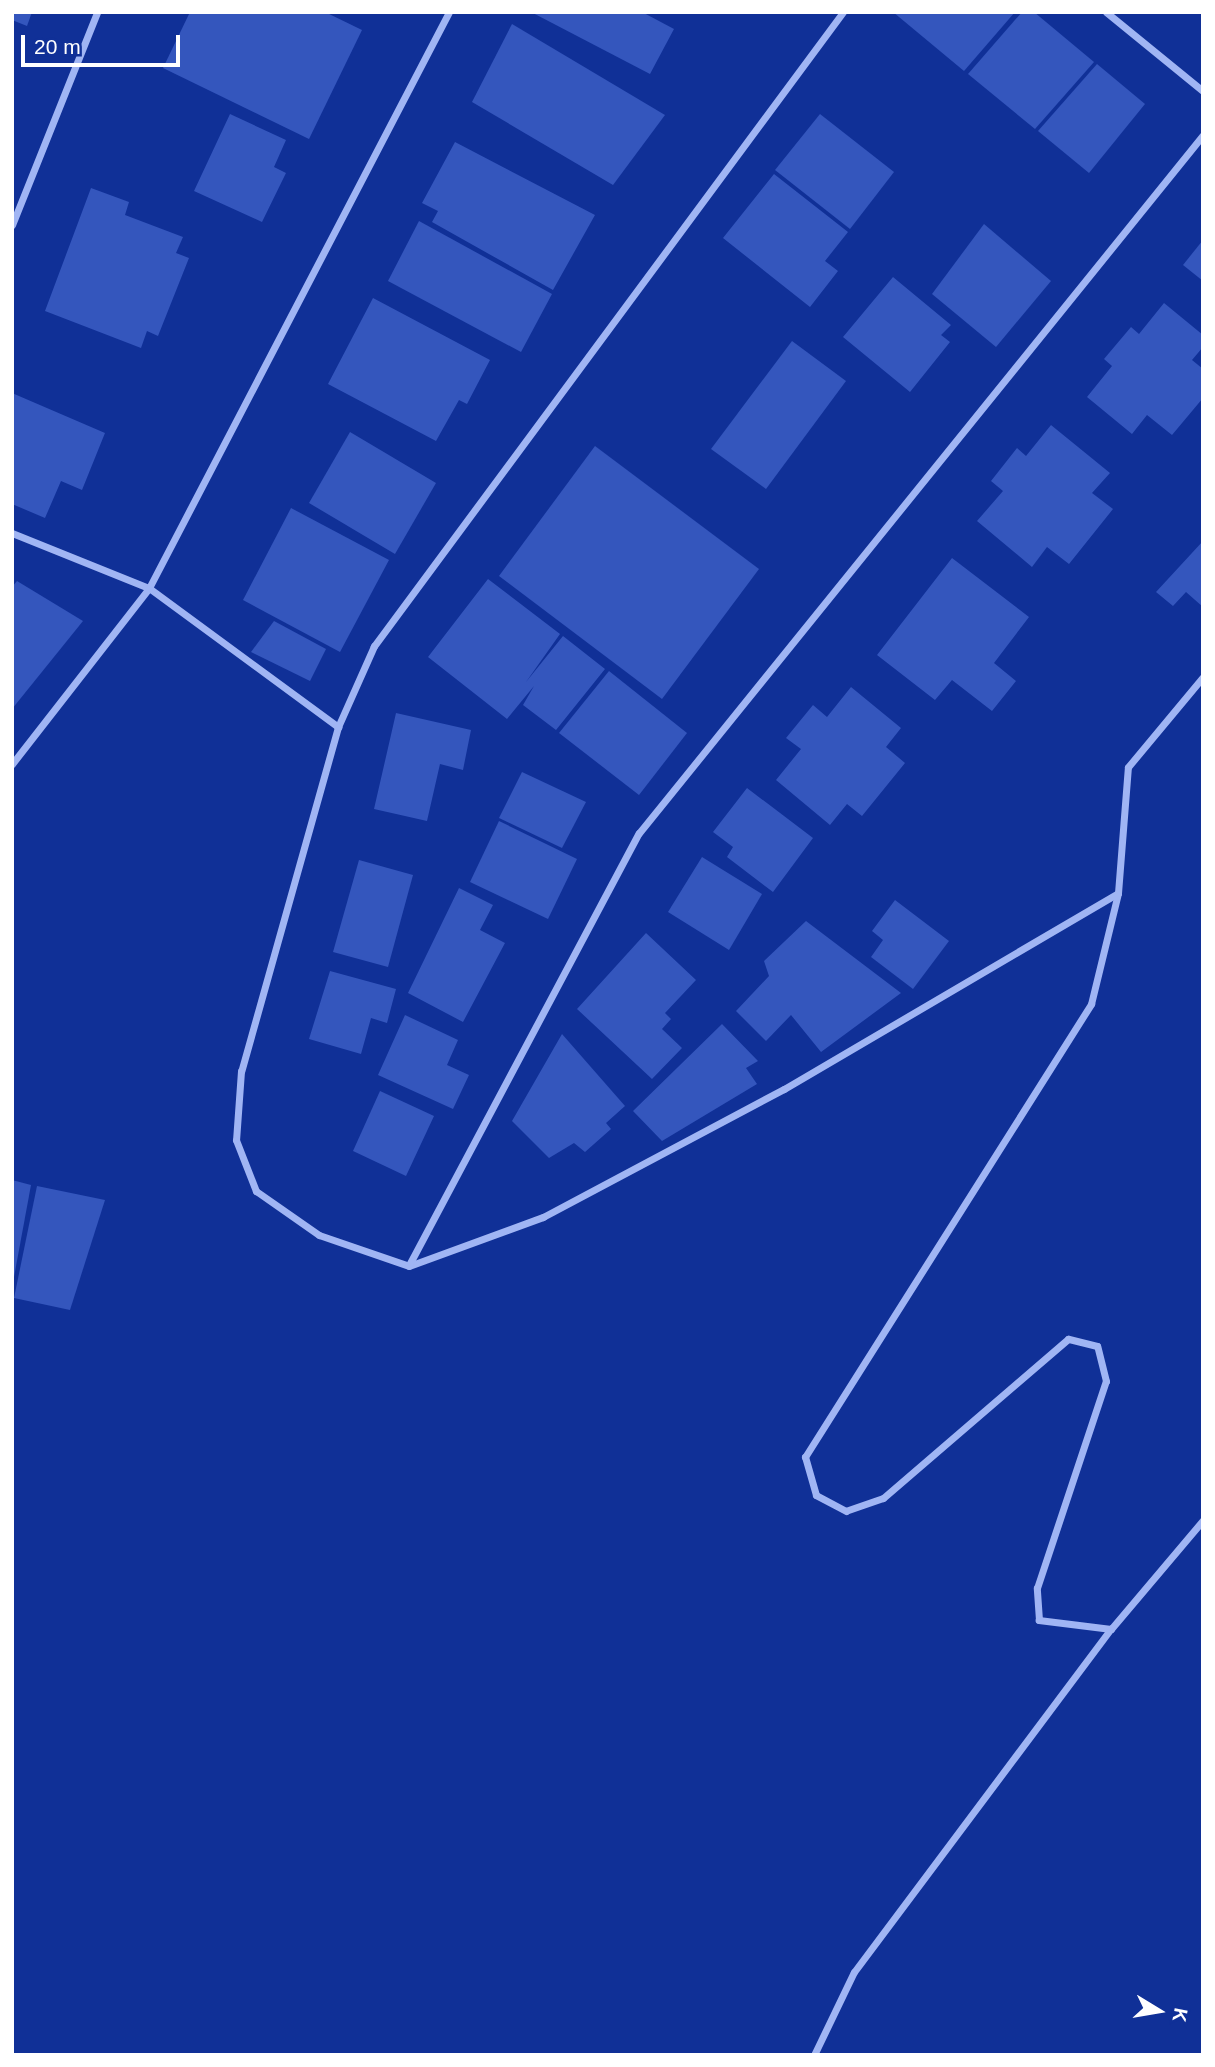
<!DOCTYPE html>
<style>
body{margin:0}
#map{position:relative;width:1215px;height:2067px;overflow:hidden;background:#103097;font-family:Helvetica,sans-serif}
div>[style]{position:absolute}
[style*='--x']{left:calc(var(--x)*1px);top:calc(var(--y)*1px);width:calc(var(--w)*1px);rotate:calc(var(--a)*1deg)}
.building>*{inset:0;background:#3456bd}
.street>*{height:7px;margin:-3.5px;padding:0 3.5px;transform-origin:3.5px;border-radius:3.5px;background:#a0b5f4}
span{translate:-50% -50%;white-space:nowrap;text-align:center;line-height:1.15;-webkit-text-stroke:5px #103097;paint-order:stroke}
.frame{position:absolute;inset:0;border:14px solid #fff;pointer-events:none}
.north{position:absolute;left:1124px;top:1976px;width:70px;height:70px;-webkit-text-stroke:5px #103097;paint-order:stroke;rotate:101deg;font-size:19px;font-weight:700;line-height:28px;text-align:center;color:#fff}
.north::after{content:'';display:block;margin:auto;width:24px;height:32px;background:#fff;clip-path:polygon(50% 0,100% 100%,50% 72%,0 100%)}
.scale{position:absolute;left:21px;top:35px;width:159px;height:32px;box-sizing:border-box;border:4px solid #fff;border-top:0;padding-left:9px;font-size:21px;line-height:24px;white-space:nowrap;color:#fff;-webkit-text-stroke:5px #103097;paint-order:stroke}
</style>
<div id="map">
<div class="building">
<i style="clip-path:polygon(12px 12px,32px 12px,27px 26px,12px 20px)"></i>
<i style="clip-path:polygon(190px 12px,325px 12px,362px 30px,309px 139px,163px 68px)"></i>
<i style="clip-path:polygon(531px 12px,642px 12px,674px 29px,650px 74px)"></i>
<i style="clip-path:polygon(893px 12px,1015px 12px,964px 71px)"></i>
<i style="clip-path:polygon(1022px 12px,1034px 12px,1094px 62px,1035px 129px,968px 74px)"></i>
<i style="clip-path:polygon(512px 24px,665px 115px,613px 185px,472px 102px)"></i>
<i style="clip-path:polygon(1097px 64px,1145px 104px,1089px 173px,1038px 131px)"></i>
<i style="clip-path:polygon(230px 114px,286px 140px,274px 167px,286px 173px,262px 222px,194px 191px)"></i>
<i style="clip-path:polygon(820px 114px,894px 172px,850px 229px,775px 170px)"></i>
<i style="clip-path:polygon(455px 142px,595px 215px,553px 290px,432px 222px,438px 211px,422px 203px)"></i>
<i style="clip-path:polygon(774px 174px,848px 232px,825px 261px,838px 271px,810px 307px,723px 238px)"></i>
<i style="clip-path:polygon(91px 188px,129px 202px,125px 215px,183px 237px,176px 253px,189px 258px,158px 336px,147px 331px,141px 348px,45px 311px)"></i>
<i style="clip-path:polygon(419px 221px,552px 294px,521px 352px,388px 281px)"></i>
<i style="clip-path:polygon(984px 224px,1051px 281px,996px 347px,932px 294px)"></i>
<i style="clip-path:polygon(1203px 240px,1203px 281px,1183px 265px)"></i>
<i style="clip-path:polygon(893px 277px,951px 325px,941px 335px,950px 342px,910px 392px,843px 337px)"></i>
<i style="clip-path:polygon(373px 298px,490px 360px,467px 404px,459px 400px,436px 441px,328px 384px)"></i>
<i style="clip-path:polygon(1164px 303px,1203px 335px,1203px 347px,1192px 360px,1203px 369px,1203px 398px,1172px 435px,1147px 415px,1132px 434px,1087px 397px,1112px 366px,1104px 359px,1131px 327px,1139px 334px)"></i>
<i style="clip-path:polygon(792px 341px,846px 381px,766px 489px,711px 449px)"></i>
<i style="clip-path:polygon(12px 393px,105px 433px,82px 490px,61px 481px,45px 518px,12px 504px)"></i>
<i style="clip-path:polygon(1051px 425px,1110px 473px,1092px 493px,1113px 509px,1069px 564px,1047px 547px,1032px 567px,977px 521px,1003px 491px,991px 481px,1017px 448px,1026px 456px)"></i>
<i style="clip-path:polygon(350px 432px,436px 483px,395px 554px,309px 503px)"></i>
<i style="clip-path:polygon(595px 446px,759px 569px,662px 699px,499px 576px)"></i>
<i style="clip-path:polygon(291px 508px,389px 560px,340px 652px,243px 600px)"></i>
<i style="clip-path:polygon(1203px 541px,1203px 607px,1186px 592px,1173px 606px,1156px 592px)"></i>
<i style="clip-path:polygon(952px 558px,1029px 617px,994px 663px,1016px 681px,992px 711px,952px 680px,935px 700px,877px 655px)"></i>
<i style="clip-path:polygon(488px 579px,560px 634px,526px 682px,563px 636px,605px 669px,556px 730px,523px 705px,534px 686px,507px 719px,428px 657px)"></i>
<i style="clip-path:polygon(17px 581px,83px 621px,12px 709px,12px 587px)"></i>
<i style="clip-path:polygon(274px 621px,326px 649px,310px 681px,251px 652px)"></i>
<i style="clip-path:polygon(609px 671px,687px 733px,639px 795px,559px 733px)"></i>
<i style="clip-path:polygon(851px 687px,901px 728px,886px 747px,905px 763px,862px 816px,847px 804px,830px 825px,776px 780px,801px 749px,786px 738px,813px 705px,827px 717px)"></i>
<i style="clip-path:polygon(396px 713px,471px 730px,463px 770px,440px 764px,427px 821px,374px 809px)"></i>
<i style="clip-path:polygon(522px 772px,586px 802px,562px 848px,499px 818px)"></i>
<i style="clip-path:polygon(747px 788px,813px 838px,773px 892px,727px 857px,733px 847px,713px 832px)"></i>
<i style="clip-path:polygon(499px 821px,577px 859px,548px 919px,470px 882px)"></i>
<i style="clip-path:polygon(702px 857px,762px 894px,729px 950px,668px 912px)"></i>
<i style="clip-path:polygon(359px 860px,413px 875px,388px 967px,333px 952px)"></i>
<i style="clip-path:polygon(459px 888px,493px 905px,480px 930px,505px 943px,463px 1022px,408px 993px)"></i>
<i style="clip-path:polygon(895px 900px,949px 941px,913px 989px,871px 957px,883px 940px,872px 931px)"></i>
<i style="clip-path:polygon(806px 921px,901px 993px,821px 1052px,791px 1015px,766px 1041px,736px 1011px,769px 976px,764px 961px)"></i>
<i style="clip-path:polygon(646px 933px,696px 980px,665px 1013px,671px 1019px,662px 1029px,682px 1048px,652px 1079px,577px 1009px)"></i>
<i style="clip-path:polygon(330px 971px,396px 989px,387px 1023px,371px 1018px,361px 1054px,309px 1039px)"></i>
<i style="clip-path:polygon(405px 1015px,458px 1040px,447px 1065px,469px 1075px,453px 1109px,378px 1075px)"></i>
<i style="clip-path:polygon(722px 1024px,758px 1061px,746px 1068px,757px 1084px,662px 1141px,633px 1111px)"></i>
<i style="clip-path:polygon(562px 1034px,625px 1106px,606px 1123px,611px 1129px,585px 1152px,574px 1143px,549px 1158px,512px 1121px)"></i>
<i style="clip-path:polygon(380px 1091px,434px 1116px,406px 1176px,353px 1151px)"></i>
<i style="clip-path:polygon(12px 1180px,31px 1185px,14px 1277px,12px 1277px)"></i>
<i style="clip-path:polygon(37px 1186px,105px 1200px,70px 1310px,14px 1298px)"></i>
</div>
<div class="street">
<i style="--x:843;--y:12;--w:789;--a:126.49"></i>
<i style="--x:374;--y:646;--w:89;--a:114"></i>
<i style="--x:338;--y:727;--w:357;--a:105.7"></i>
<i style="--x:241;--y:1071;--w:69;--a:94.1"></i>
<i style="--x:236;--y:1140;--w:55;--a:68.6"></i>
<i style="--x:256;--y:1191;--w:77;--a:34.9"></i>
<i style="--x:319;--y:1235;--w:95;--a:19"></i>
<i style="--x:409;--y:1266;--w:143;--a:-20.1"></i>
<i style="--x:543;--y:1217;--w:273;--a:-28"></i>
<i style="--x:784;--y:1089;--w:387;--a:-30.4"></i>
<i style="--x:1118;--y:893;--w:126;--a:-85.5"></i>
<i style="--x:1128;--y:767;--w:117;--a:-50.2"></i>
<i style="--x:1106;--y:12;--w:125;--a:39.2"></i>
<i style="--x:12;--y:225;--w:229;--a:-68.2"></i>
<i style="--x:12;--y:533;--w:148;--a:21.9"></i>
<i style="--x:149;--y:588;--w:235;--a:36.3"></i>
<i style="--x:12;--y:764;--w:223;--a:-52.1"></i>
<i style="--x:149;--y:588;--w:649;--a:-62.49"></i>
<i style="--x:409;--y:1265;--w:489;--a:-62"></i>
<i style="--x:639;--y:833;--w:897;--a:-51.06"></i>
<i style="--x:1111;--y:1629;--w:73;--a:-172.9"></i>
<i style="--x:1039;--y:1620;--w:32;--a:-94"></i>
<i style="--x:1037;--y:1588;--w:218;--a:-71.6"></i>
<i style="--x:1106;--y:1381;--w:36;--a:-104"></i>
<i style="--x:1097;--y:1346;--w:30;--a:-166"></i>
<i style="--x:1068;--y:1339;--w:244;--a:139.3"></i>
<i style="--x:883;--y:1498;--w:39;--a:161"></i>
<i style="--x:846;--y:1511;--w:34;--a:-152"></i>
<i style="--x:816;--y:1495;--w:40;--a:-106"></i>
<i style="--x:805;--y:1457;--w:536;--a:-57.73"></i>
<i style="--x:1091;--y:1004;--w:114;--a:-76.3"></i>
<i style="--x:814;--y:2055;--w:92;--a:-64.3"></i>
<i style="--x:854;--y:1972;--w:429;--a:-53.2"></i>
<i style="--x:1111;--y:1629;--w:143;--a:-49.8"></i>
</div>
<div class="frame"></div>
<div class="north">K</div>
<div class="scale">20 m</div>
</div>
